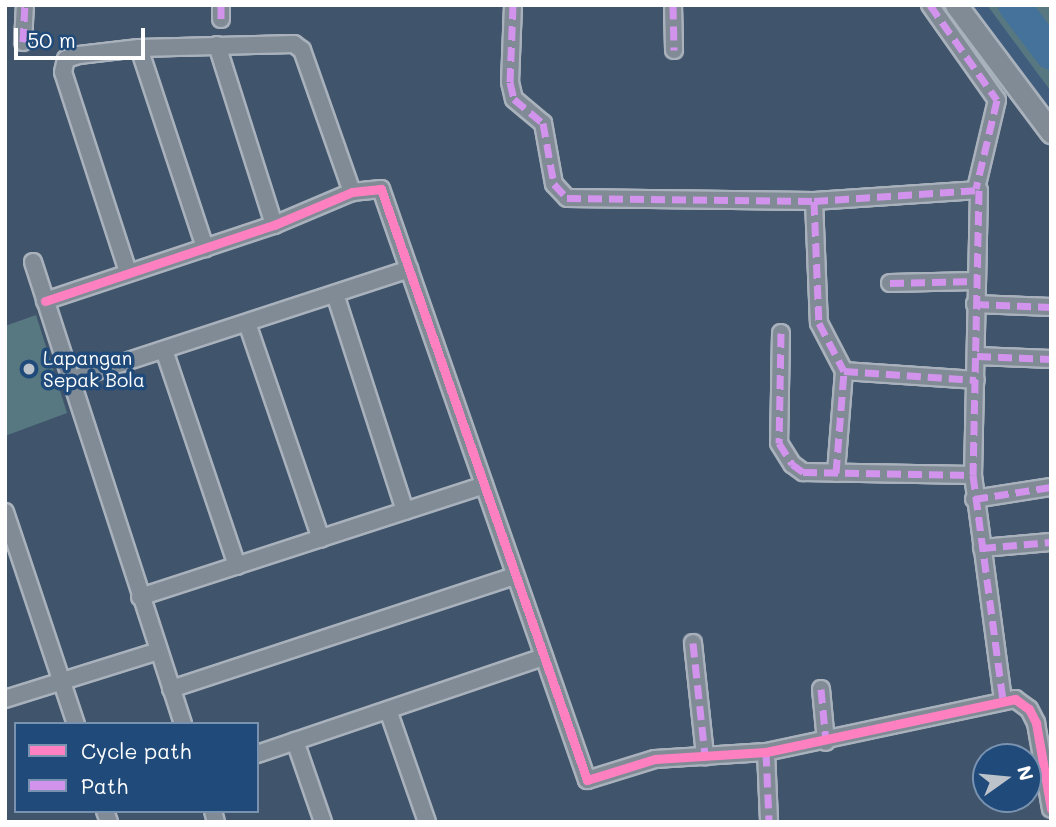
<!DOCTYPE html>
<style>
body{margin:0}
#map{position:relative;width:1056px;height:827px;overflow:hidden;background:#40546b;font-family:Mali,sans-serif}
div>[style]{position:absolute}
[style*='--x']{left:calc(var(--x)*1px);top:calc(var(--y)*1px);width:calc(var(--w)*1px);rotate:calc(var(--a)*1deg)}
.built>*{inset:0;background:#405d7e}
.green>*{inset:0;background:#577880}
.river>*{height:32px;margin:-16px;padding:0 16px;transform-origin:16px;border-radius:16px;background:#44729b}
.roads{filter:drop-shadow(2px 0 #a9b2bc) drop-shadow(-2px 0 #a9b2bc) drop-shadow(0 2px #a9b2bc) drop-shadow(0 -2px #a9b2bc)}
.minor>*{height:16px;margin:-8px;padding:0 8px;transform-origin:8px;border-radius:8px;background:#818b96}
.secondary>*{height:21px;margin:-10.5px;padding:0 10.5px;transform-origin:10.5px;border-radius:10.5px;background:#818b96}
.quiet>*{height:7px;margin-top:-3.5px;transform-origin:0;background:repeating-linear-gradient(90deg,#d193ec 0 14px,transparent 0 21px)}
.cycleway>*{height:9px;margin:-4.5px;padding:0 4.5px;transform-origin:4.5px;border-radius:4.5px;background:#ff80c0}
.dots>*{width:19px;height:19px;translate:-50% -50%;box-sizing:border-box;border:4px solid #1f4a7a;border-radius:50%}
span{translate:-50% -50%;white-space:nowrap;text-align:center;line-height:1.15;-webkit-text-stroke:7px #1f4a7a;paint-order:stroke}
.poi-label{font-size:19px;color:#fff}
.left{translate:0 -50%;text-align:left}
.frame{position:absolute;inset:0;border:7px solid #fff;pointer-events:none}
.legend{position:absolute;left:14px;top:722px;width:245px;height:91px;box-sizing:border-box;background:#1f4a7a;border:2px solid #7992af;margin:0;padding:9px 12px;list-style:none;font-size:21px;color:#fff}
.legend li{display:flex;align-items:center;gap:14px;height:35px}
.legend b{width:35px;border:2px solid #7992af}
.north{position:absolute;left:972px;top:743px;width:70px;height:70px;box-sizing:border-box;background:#1f4a7a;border:2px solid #7992af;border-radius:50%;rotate:75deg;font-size:19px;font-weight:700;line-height:28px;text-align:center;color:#fff}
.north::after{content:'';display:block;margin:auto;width:24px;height:32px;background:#bcc3cb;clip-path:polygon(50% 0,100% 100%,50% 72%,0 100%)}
.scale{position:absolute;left:14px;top:28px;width:131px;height:32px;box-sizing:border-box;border:4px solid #fff;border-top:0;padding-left:9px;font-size:21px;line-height:24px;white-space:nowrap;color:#fff;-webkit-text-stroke:5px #1f4a7a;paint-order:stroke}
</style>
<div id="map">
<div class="built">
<i style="clip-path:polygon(970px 5px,1051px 5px,1051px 113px,1031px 88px)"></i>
</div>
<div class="green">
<i style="clip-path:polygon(987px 5px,1051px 5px,1051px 91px,1041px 78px)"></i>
<i style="clip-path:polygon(36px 315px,67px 413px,5px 436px,5px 326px)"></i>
</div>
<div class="river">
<i style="--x:1014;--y:5;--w:61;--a:52.9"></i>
</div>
<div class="roads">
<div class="minor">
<i style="--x:221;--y:5;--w:14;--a:90"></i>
<i style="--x:513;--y:5;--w:77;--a:92.2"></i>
<i style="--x:510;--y:82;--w:17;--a:77"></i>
<i style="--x:514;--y:99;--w:38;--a:40"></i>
<i style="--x:543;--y:123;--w:62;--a:79.8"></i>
<i style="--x:554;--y:184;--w:19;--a:47"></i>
<i style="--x:567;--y:198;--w:247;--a:0.7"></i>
<i style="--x:814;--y:201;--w:165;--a:-3.8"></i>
<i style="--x:979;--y:190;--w:285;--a:91.2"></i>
<i style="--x:973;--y:475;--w:227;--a:82.4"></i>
<i style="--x:673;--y:5;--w:45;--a:88.7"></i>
<i style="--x:930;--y:5;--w:116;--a:54.8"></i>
<i style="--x:997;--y:100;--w:91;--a:103.3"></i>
<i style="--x:23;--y:42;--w:37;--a:-87"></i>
<i style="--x:217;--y:45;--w:189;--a:72.4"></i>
<i style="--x:139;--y:48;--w:211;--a:71.7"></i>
<i style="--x:814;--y:201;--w:122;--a:87.7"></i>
<i style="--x:819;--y:323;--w:54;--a:62.5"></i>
<i style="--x:844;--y:371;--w:132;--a:3.9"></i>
<i style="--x:33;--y:262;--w:486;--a:72"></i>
<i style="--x:128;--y:272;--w:210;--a:-108"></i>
<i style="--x:63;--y:72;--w:13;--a:-77"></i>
<i style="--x:66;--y:59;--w:14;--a:-17"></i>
<i style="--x:79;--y:55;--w:60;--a:-6.7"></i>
<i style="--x:139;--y:48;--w:155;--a:-1.5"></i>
<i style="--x:294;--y:44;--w:10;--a:37"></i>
<i style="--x:302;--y:50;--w:151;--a:70.6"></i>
<i style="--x:890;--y:283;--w:86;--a:-1.3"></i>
<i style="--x:335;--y:294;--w:228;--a:72.1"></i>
<i style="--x:45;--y:301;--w:241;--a:-18.4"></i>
<i style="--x:274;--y:225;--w:85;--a:-22.9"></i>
<i style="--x:352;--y:192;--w:29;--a:-6"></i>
<i style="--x:381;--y:189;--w:626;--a:70.78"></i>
<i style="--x:587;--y:780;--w:71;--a:-17.2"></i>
<i style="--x:655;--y:759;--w:111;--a:-3.6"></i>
<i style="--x:766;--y:752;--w:255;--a:-12"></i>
<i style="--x:1015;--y:699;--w:17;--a:36"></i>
<i style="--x:1029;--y:709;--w:16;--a:63"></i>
<i style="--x:1036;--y:723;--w:87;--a:80.1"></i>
<i style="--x:975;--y:304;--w:76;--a:2.3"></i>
<i style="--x:247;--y:323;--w:228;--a:71.1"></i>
<i style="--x:781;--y:333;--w:110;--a:91"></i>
<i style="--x:779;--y:443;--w:25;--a:58"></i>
<i style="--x:792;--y:464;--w:14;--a:36"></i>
<i style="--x:803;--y:472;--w:170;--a:1"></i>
<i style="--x:164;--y:350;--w:228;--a:71.3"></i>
<i style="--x:977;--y:356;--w:74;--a:2.3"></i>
<i style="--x:70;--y:380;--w:357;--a:-18.1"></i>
<i style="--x:836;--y:473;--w:102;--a:-85.5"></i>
<i style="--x:974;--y:499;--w:78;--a:-8.9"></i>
<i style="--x:5;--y:512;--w:224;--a:71.5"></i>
<i style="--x:982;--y:548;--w:69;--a:-5"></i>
<i style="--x:140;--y:597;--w:362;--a:-18"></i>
<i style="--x:693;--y:643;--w:114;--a:83.9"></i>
<i style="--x:171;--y:689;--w:362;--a:-18.2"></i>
<i style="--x:821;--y:689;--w:53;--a:84.6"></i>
<i style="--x:5;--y:699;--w:160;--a:-17.4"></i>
<i style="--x:388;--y:710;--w:119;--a:70.8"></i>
<i style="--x:295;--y:741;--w:86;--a:70.9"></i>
<i style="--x:766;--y:752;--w:70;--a:87.5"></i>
<i style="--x:257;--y:754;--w:303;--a:-18.7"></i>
<i style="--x:105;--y:811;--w:12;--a:70"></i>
<i style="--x:213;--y:811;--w:11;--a:75"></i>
</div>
<div class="secondary">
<i style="--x:956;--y:5;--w:159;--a:53.2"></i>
</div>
</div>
<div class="quiet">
<i style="--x:221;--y:5;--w:14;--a:90"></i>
<i style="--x:513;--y:5;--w:77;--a:92.2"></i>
<i style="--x:510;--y:82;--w:17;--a:77"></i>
<i style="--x:514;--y:99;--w:38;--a:40"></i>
<i style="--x:543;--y:123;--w:62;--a:79.8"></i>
<i style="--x:554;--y:184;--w:19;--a:47"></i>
<i style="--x:567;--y:198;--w:247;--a:0.7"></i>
<i style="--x:814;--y:201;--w:165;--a:-3.8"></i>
<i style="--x:979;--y:190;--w:285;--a:91.2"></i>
<i style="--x:973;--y:475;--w:227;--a:82.4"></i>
<i style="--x:673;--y:5;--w:45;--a:88.7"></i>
<i style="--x:930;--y:5;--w:116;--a:54.8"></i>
<i style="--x:997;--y:100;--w:91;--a:103.3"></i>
<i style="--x:23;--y:42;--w:37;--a:-87"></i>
<i style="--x:814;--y:201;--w:122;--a:87.7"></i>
<i style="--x:819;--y:323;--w:54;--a:62.5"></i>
<i style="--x:844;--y:371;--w:132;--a:3.9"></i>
<i style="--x:890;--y:283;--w:86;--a:-1.3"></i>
<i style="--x:975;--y:304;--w:76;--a:2.3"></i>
<i style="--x:781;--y:333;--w:110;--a:91"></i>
<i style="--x:779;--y:443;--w:25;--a:58"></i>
<i style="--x:792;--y:464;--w:14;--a:36"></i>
<i style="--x:803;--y:472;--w:170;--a:1"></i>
<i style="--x:977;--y:356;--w:74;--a:2.3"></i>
<i style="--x:836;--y:473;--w:102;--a:-85.5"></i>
<i style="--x:974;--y:499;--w:78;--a:-8.9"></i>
<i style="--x:982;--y:548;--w:69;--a:-5"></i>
<i style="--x:693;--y:643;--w:114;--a:83.9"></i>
<i style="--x:821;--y:689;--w:53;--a:84.6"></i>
<i style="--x:766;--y:752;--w:70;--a:87.5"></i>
</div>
<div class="cycleway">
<i style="--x:45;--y:301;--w:241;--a:-18.4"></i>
<i style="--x:274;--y:225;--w:85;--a:-22.9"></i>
<i style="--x:352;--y:192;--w:29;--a:-6"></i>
<i style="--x:381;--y:189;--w:626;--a:70.78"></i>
<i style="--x:587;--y:780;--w:71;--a:-17.2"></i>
<i style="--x:655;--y:759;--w:111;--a:-3.6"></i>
<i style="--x:766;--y:752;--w:255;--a:-12"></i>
<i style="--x:1015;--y:699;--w:17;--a:36"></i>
<i style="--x:1029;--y:709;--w:16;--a:63"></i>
<i style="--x:1036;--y:723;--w:87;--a:80.1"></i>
</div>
<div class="dots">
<i style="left:29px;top:369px;background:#bcc3cb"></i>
</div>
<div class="poi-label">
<span class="left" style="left:43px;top:369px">Lapangan<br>Sepak Bola</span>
</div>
<div class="frame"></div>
<ul class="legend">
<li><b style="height:9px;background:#ff80c0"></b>Cycle path</li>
<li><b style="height:9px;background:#d193ec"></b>Path</li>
</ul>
<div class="north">N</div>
<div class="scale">50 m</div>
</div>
